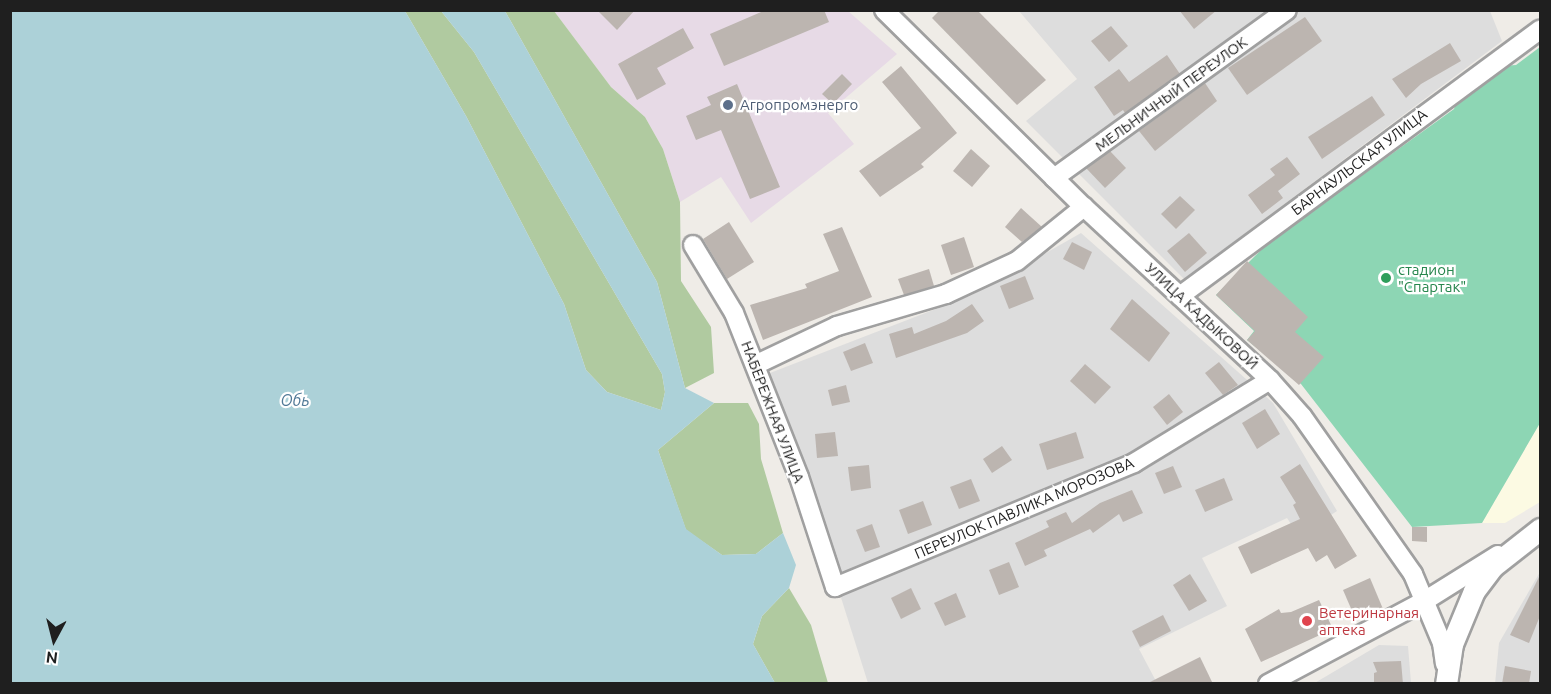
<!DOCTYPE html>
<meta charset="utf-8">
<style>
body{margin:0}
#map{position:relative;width:1551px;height:694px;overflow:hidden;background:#efece7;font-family:Ubuntu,sans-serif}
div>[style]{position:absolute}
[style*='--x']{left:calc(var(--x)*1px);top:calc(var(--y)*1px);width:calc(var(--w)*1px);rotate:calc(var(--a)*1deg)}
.residential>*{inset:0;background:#ddd}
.industrial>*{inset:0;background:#e7dae6}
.education>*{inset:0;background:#fcfae3}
.forest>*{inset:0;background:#b0caa0}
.pitch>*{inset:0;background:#8dd6b4}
.water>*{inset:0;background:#acd1d8}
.building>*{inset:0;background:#bcb5b0}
.roads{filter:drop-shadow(2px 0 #a0a0a0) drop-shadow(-2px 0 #a0a0a0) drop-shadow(0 2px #a0a0a0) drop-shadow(0 -2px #a0a0a0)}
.minor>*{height:18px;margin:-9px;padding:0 9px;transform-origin:9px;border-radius:9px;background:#fff}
.tertiary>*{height:21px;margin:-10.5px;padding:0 10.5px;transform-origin:10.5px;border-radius:10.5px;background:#fff}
.dots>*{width:16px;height:16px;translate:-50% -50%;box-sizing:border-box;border:3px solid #fff;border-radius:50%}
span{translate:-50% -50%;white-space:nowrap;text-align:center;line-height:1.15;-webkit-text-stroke:4.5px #fff;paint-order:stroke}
.street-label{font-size:15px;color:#1f1f1f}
.service-label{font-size:15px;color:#4e5e75}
.left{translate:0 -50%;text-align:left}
.leisure-label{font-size:15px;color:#27864d}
.health-label{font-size:15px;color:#be3a42}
.water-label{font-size:16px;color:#4f7896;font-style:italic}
.frame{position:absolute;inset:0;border:12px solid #1f1f1f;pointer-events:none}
.north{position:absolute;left:24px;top:610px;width:60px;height:60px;-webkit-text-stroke:4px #fff;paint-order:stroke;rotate:187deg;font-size:16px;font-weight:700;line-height:24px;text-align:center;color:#1f1f1f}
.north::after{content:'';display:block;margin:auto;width:21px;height:27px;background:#1f1f1f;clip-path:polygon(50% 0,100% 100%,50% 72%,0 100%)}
</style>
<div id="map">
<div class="residential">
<i style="clip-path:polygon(1019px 11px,1490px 11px,1502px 41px,1184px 279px,1026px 121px,1077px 79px)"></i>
<i style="clip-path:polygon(1081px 233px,1273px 403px,1337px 511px,1299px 536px,1287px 518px,1202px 558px,1227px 606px,1139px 649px,1157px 683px,868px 683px,770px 373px,972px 295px)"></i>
<i style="clip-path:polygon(1540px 572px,1540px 683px,1495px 684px,1499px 643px)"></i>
<i style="clip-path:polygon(1379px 645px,1408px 646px,1411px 683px,1313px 684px)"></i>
</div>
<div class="industrial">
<i style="clip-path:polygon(554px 11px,848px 11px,897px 54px,828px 113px,854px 144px,751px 223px,721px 177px,680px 202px,663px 149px,645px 117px,611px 87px)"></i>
</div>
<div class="education">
<i style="clip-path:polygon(1540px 423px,1540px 502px,1505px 523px,1482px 523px)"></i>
</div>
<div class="forest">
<i style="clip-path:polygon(405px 11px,441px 11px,474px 52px,662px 374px,665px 392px,661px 410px,607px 392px,586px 370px,564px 304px,466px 116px)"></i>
<i style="clip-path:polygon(505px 11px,554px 11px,611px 87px,645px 117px,663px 149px,680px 202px,681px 281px,711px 327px,714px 373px,685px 388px,657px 282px)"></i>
<i style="clip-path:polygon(714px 403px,748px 403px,759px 424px,761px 459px,783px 533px,756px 554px,722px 555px,686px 530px,658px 450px)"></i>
<i style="clip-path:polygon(789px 588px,811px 625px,828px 683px,775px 683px,753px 644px,762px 616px)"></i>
</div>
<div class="pitch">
<i style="clip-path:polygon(1540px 47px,1540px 423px,1482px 523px,1412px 527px,1301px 384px,1247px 340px,1254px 331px,1216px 295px,1268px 243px,1454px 109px,1457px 99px,1502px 66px,1516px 65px)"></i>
</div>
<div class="water">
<i style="clip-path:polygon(10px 11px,405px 11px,466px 116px,564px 304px,586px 370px,607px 392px,661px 410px,665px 392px,662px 374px,474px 52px,441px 11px,505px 11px,657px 282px,685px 388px,714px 403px,658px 450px,686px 529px,722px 555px,756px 554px,783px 533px,796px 565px,789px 588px,762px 616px,753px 644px,775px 683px,11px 683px)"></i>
</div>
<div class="building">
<i style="clip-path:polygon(597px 10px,635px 10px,617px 30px)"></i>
<i style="clip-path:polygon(766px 10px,824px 10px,829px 22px,724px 66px,710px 34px)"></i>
<i style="clip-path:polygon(940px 10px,977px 10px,1046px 80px,1017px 105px,932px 18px)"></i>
<i style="clip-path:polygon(1179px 10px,1217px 10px,1194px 29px)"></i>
<i style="clip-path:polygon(1305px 17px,1322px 41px,1247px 95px,1228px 68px)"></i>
<i style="clip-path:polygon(1111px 26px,1128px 46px,1109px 62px,1091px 41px)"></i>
<i style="clip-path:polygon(683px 28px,694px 48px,657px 68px,666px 84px,637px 100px,618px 64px)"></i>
<i style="clip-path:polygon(1450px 43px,1461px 61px,1421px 84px,1406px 98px,1392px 79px)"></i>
<i style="clip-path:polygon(1167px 55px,1180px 74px,1125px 113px,1123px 110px,1114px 116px,1094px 87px,1119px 69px,1129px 82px)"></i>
<i style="clip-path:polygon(901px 66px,957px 133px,921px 164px,924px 167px,880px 197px,859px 171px,921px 128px,882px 82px)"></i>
<i style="clip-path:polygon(842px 74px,852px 84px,833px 104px,822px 94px)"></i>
<i style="clip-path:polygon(1205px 83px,1217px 101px,1155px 151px,1139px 131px)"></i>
<i style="clip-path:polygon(737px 84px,780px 187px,750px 199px,721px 130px,696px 140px,686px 116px,711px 105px,707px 97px)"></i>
<i style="clip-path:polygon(1372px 96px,1385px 115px,1322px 159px,1308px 137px)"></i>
<i style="clip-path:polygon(971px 149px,990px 166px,972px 187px,953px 171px)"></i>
<i style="clip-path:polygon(1110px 151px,1126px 168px,1105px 188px,1086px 168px)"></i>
<i style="clip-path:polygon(1287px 157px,1300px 174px,1278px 191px,1283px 198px,1262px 214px,1248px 195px,1275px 175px,1270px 169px)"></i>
<i style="clip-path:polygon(1180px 196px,1195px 210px,1176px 229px,1161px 214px)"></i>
<i style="clip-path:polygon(1021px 208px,1042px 227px,1022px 242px,1005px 227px)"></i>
<i style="clip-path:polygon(729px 222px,754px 262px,727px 279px,703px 239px)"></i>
<i style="clip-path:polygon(842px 227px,872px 297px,763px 340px,750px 305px,807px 288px,805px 284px,839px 271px,823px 234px)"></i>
<i style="clip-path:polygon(1189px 233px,1207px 253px,1185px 272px,1167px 251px)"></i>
<i style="clip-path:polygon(964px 237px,974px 267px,951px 275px,941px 245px)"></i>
<i style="clip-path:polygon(1072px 242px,1092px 252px,1084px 270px,1063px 259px)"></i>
<i style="clip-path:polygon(1247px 261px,1308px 317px,1295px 332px,1324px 357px,1299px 385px,1247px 340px,1255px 331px,1216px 295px)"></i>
<i style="clip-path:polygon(929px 269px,934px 286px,904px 295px,898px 279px)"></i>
<i style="clip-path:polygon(1025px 276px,1034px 299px,1009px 309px,1000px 286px)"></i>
<i style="clip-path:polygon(1132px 299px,1170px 333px,1149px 362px,1110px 329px)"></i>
<i style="clip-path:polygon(972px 304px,984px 321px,967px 333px,896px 358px,889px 334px,912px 327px,914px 334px,946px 321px)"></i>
<i style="clip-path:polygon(865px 343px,873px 363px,851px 371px,843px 352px)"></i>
<i style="clip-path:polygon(1219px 362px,1238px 385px,1223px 395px,1205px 373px)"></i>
<i style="clip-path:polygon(1085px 364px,1111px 387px,1095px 404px,1070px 381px)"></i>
<i style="clip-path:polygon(846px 385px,850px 402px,832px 406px,828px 390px)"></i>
<i style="clip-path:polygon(1169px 394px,1183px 412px,1167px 425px,1153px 407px)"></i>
<i style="clip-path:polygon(1265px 409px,1280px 434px,1257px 449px,1242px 423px)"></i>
<i style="clip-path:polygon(835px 432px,838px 456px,817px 458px,815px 434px)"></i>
<i style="clip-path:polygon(1076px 432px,1084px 458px,1047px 470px,1039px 444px)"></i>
<i style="clip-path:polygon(1002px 446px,1012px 460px,992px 473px,983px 459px)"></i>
<i style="clip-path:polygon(1300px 464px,1357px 556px,1335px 569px,1327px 555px,1316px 562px,1308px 548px,1251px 574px,1238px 547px,1300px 519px,1293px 505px,1296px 503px,1280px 477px)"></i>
<i style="clip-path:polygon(869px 465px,871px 488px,851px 491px,848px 467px)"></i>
<i style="clip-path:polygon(1173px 466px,1182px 487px,1164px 494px,1155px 473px)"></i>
<i style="clip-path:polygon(1224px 478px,1233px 500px,1205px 512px,1195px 490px)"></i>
<i style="clip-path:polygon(971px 479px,980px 501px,959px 509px,950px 487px)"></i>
<i style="clip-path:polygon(1132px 490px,1143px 513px,1123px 522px,1119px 514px,1093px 533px,1090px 529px,1044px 550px,1047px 556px,1025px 566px,1015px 543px,1049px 527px,1046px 521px,1066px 512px,1072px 523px,1100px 503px)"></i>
<i style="clip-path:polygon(923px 501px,932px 525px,908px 534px,899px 510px)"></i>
<i style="clip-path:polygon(872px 524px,880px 547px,865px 552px,856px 530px)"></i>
<i style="clip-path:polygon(1412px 527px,1427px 527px,1427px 542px,1412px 541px)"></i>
<i style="clip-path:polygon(1009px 562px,1019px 587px,999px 595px,989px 570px)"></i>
<i style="clip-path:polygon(1190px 574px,1207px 601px,1189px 611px,1173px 585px)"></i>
<i style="clip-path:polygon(1540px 575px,1540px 616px,1529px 643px,1510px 635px)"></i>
<i style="clip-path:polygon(1370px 578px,1383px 609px,1356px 620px,1343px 590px)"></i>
<i style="clip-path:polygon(911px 588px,921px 609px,901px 619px,891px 598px)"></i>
<i style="clip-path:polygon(956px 593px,966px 617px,945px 626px,934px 603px)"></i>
<i style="clip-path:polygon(1319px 600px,1333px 629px,1261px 662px,1245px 629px,1279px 609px,1281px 613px,1291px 612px)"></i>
<i style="clip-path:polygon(1163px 615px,1171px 631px,1140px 647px,1132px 631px)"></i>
<i style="clip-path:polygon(1200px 657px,1213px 684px,1146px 684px)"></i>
<i style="clip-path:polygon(1401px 661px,1403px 684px,1374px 684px,1374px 673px,1377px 672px,1373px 662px)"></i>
<i style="clip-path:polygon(1505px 666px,1531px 671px,1529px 684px,1502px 684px)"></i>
</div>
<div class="roads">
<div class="minor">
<i style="--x:884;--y:10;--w:281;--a:44.6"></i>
<i style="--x:1084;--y:207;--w:254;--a:42.9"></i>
<i style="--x:1270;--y:380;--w:48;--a:48.4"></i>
<i style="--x:1302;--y:416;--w:193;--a:54.9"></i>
<i style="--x:1413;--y:574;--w:75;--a:67.2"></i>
<i style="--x:1442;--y:643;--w:21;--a:82"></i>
<i style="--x:1054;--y:178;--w:287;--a:-35.8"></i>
<i style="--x:693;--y:245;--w:79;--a:58.9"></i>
<i style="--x:734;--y:313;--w:176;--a:68.4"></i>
<i style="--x:799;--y:477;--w:116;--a:71.9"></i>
<i style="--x:835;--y:587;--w:324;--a:-22.5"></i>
<i style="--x:1134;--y:463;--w:159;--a:-31.4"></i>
<i style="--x:1180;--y:296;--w:448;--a:-36.5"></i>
<i style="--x:755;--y:365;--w:91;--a:-25.4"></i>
<i style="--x:837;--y:326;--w:114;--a:-16.4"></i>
<i style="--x:946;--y:294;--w:78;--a:-24.9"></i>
<i style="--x:1017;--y:261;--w:86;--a:-38.9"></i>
<i style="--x:1268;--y:684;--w:179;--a:-28"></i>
<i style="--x:1426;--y:600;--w:85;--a:-32"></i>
</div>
<div class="tertiary">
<i style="--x:1446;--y:684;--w:40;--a:-81.5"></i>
<i style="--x:1452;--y:644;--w:57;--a:-67.5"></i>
<i style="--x:1474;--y:591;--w:31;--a:-53"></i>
<i style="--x:1493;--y:566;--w:60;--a:-38.2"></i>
</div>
</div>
<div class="dots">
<i style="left:728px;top:105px;background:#5c6f8a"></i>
<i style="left:1386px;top:278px;background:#2e9e5b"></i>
<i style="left:1307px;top:621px;background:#e0444e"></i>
</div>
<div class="street-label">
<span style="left:1171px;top:94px;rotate:-36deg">МЕЛЬНИЧНЫЙ ПЕРЕУЛОК</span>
<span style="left:1359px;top:162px;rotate:-37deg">БАРНАУЛЬСКАЯ УЛИЦА</span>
<span style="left:1202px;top:316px;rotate:43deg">УЛИЦА КАДЫКОВОЙ</span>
<span style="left:773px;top:412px;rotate:69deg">НАБЕРЕЖНАЯ УЛИЦА</span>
<span style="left:1024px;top:508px;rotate:-23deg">ПЕРЕУЛОК ПАВЛИКА МОРОЗОВА</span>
</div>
<div class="service-label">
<span class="left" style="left:740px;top:105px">Агропромэнерго</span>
</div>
<div class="leisure-label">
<span class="left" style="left:1398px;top:278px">стадион<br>"Спартак"</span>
</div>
<div class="health-label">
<span class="left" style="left:1319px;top:621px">Ветеринарная<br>аптека</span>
</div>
<div class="water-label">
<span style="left:295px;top:400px">Обь</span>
</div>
<div class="frame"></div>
<div class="north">N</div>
</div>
